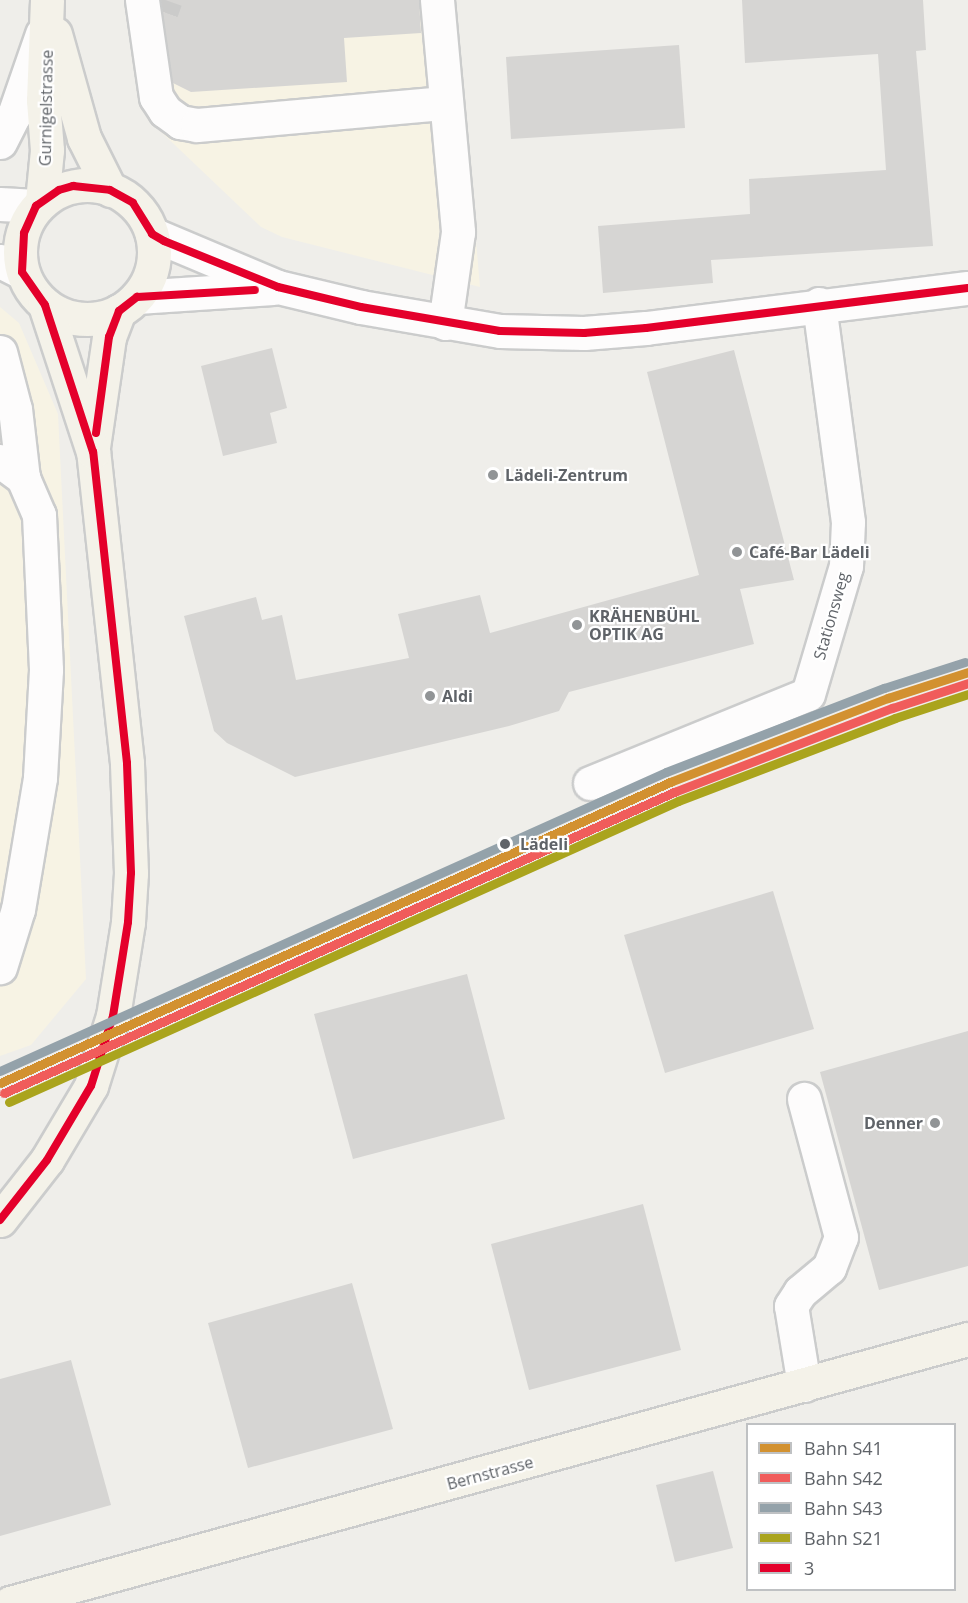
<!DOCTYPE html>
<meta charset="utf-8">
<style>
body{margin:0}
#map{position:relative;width:968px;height:1603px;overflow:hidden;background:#efeeea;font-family:"Open Sans",sans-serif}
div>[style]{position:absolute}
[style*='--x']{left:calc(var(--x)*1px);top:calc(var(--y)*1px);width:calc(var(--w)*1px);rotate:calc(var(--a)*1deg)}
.commercial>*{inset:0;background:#f7f3e4}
.building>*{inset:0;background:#d6d5d3}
.minor-tunnel>*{height:33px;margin-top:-16.5px;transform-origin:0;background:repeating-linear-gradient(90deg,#cbcbca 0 33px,transparent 0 49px)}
.roads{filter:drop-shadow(2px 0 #cbcccc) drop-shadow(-2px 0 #cbcccc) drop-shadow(0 2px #cbcccc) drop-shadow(0 -2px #cbcccc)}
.minor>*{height:33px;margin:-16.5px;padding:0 16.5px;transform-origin:16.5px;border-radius:16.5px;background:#fdfcfc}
.major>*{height:33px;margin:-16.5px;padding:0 16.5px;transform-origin:16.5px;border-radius:16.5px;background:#f4f2e9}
.major>.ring{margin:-16.5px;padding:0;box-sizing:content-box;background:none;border:33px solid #f4f2e9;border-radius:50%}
.bus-1>*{height:8px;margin:-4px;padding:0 4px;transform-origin:4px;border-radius:4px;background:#e4002b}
.rail-1>*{height:9px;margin:-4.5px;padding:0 4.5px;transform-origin:4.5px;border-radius:4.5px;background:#d29130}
.rail-2>*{height:9px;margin:-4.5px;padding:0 4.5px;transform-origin:4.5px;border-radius:4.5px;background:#f05c5b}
.rail-3>*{height:9px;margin:-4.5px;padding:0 4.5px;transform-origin:4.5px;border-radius:4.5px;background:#94a2aa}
.rail-4>*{height:9px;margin:-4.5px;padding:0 4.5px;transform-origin:4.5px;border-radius:4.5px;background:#aaa41d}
.dots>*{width:16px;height:16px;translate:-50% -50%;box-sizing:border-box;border:3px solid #fff;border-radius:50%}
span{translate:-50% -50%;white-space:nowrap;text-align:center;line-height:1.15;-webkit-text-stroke:4.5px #fff;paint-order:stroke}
.street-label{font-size:16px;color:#5f6368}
.poi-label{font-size:16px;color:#5f6368;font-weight:700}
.left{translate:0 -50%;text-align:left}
.right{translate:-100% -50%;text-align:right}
.stop-label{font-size:16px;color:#5f6368;font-weight:700}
.legend{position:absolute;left:746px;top:1423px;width:210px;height:168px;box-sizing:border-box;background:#fff;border:2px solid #bfc1c3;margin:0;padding:8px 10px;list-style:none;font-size:18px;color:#5f6368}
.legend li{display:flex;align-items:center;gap:12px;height:30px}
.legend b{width:30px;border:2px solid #bfc1c3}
</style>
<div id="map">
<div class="commercial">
<i style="clip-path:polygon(130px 0,455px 0,480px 287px,282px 237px,261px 227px,157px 128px,143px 102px)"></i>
<i style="clip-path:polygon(0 307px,19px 323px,58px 414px,86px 979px,31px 1045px,0 1056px)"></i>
</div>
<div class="building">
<i style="clip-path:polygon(161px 0,419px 0,421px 33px,344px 38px,347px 82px,191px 92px,173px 83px)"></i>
<i style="clip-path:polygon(742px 0,923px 0,926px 50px,916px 51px,933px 246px,711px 260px,713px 283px,603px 293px,598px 226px,750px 214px,749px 179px,886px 170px,878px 54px,745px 63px)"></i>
<i style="clip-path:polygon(679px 45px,685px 128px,511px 139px,506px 57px)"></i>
<i style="clip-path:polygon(272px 348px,287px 408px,270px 413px,277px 443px,223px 456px,201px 366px)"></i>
<i style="clip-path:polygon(734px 350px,794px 580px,740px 589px,754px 644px,569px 692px,559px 711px,509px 726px,295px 777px,227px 743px,214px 731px,184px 616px,256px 597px,262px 620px,282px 615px,296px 680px,409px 658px,398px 614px,480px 595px,490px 633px,699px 575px,647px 372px)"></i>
<i style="clip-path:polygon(773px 891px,814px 1029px,665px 1073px,624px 935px)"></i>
<i style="clip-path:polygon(467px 974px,505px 1119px,353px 1159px,314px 1014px)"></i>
<i style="clip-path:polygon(968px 1031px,968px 1266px,879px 1290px,820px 1072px)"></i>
<i style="clip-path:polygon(643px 1204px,681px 1350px,529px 1390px,491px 1244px)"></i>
<i style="clip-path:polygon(352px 1283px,393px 1429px,248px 1468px,208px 1323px)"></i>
<i style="clip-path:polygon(71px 1360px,111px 1505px,0 1536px,0 1379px)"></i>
<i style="clip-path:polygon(713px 1471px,733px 1548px,675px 1562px,656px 1485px)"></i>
</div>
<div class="minor-tunnel">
<i style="--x:162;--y:11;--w:12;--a:-70"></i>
</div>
<div class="roads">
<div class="minor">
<i style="--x:142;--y:0;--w:98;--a:81.8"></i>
<i style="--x:156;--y:97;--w:17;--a:57"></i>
<i style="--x:165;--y:111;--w:19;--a:36"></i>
<i style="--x:180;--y:122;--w:17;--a:10"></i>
<i style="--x:197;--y:125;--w:249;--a:-5.1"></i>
<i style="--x:437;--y:0;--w:233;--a:84.8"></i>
<i style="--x:458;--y:232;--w:92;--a:98.1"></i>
<i style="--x:0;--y:142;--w:30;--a:-63"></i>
<i style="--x:14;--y:115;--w:86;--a:-70.9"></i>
<i style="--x:0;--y:204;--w:36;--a:3"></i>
<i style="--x:152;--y:234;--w:137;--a:22.8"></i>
<i style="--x:278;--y:287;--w:85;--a:13.5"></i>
<i style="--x:361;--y:307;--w:141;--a:9.8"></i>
<i style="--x:500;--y:331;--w:84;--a:1.4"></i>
<i style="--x:584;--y:333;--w:62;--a:-4.6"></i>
<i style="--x:646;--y:328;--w:324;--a:-7.1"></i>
<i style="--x:0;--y:261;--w:25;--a:27"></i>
<i style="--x:137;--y:297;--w:136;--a:-3.8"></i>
<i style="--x:0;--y:352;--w:59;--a:75.3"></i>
<i style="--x:15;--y:409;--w:69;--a:83.4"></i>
<i style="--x:0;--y:461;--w:29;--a:36"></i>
<i style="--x:23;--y:478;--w:40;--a:66.6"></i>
<i style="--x:39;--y:515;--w:155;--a:87.4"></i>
<i style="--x:46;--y:670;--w:108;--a:93.2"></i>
<i style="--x:40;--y:778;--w:133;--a:99.5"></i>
<i style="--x:18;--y:909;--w:61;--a:107.2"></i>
<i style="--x:590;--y:783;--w:235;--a:-22.2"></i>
<i style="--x:808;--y:694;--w:134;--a:-73.5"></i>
<i style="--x:846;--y:566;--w:44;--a:-87.4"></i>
<i style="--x:848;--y:522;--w:220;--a:-97.6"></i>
<i style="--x:804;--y:1385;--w:80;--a:-99.3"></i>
<i style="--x:791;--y:1306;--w:17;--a:-57"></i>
<i style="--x:800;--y:1292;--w:38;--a:-40"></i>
<i style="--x:829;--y:1268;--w:33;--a:-69"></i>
<i style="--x:841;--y:1237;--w:143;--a:-105"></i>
</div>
<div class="major">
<i style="--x:55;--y:34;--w:108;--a:74.4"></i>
<i style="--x:84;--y:138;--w:58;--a:63.4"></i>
<i class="ring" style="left:20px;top:185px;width:101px;height:101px"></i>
<i style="--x:42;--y:201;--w:51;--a:-84.4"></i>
<i style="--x:47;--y:150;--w:50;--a:-94.6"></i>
<i style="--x:43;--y:100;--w:100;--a:-87.7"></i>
<i style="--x:93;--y:447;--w:111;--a:-81.7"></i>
<i style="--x:109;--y:337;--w:28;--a:-69"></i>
<i style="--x:0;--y:1220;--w:76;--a:-51.9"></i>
<i style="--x:47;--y:1160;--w:86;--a:-59.3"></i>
<i style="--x:91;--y:1086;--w:73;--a:-72.6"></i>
<i style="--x:113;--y:1016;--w:95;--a:-80.9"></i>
<i style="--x:128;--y:922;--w:49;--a:-86.5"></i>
<i style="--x:131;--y:873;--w:110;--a:-92.1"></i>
<i style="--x:127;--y:763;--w:313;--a:-96.2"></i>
<i style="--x:93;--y:452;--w:155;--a:-108.1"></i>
<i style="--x:10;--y:1603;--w:994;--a:-15.41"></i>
</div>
</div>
<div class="bus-1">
<i style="--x:96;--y:433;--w:97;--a:-82.3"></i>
<i style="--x:109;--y:337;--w:28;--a:-69"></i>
<i style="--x:119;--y:311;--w:23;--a:-38"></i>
<i style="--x:137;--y:297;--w:118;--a:-3.4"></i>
<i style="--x:0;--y:1220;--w:76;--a:-51.9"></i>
<i style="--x:47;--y:1160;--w:86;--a:-59.3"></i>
<i style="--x:91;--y:1086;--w:73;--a:-72.6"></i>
<i style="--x:113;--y:1016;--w:95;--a:-80.9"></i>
<i style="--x:128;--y:922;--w:49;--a:-86.5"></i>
<i style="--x:131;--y:873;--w:110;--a:-92.1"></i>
<i style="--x:127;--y:763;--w:313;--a:-96.2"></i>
<i style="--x:93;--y:452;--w:155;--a:-108.1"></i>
<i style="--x:45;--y:305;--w:40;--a:-124.9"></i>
<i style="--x:22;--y:272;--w:39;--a:-87"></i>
<i style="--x:24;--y:233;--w:30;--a:-66"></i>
<i style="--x:36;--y:206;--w:28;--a:-35"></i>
<i style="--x:59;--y:190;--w:15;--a:-16"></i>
<i style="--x:73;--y:186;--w:37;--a:6"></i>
<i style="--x:110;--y:190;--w:26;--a:29"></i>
<i style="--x:133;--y:203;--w:36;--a:58"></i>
<i style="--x:152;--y:234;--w:14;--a:30"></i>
<i style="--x:164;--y:241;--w:123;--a:22"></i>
<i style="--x:278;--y:287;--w:85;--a:13.5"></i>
<i style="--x:361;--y:307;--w:141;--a:9.8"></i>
<i style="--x:500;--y:331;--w:84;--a:1.4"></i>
<i style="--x:584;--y:333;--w:62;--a:-4.6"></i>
<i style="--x:646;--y:328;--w:324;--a:-7.1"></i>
</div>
<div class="rail-1">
<i style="--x:0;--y:1083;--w:735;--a:-24.19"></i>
<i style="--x:670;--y:782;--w:234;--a:-21.1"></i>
<i style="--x:888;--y:698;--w:84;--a:-18"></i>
</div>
<div class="rail-2">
<i style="--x:4;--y:1093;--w:735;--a:-24.19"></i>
<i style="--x:674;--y:792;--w:234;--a:-21.1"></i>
<i style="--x:892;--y:708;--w:80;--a:-18.2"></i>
</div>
<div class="rail-3">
<i style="--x:0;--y:1071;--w:730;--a:-24.18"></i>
<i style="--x:666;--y:772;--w:234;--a:-21.1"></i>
<i style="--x:884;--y:688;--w:85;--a:-17.8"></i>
</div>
<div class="rail-4">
<i style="--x:9;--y:1102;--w:734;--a:-24.22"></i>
<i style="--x:678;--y:801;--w:232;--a:-20.9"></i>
<i style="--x:895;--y:718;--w:77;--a:-18.2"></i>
</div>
<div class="dots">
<i style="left:493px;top:475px;background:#919496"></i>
<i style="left:737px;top:552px;background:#919496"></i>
<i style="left:577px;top:625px;background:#919496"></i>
<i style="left:430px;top:696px;background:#919496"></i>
<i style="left:505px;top:844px;background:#5f6368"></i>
<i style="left:935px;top:1123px;background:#919496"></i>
</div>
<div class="street-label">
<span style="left:46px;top:108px;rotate:-89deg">Gurnigelstrasse</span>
<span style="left:831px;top:616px;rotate:-74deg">Stationsweg</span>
<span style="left:490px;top:1473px;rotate:-15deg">Bernstrasse</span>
</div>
<div class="poi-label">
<span class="left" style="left:505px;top:475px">Lädeli-Zentrum</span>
<span class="left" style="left:749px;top:552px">Café-Bar Lädeli</span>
<span class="left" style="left:589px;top:625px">KRÄHENBÜHL<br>OPTIK AG</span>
<span class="left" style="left:442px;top:696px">Aldi</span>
<span class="right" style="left:923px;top:1123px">Denner</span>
</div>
<div class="stop-label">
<span class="left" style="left:520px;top:844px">Lädeli</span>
</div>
<ul class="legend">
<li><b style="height:8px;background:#d29130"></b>Bahn S41</li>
<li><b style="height:8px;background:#f05c5b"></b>Bahn S42</li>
<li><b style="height:8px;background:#94a2aa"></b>Bahn S43</li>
<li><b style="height:8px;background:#aaa41d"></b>Bahn S21</li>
<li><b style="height:8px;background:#e4002b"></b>3</li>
</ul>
</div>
